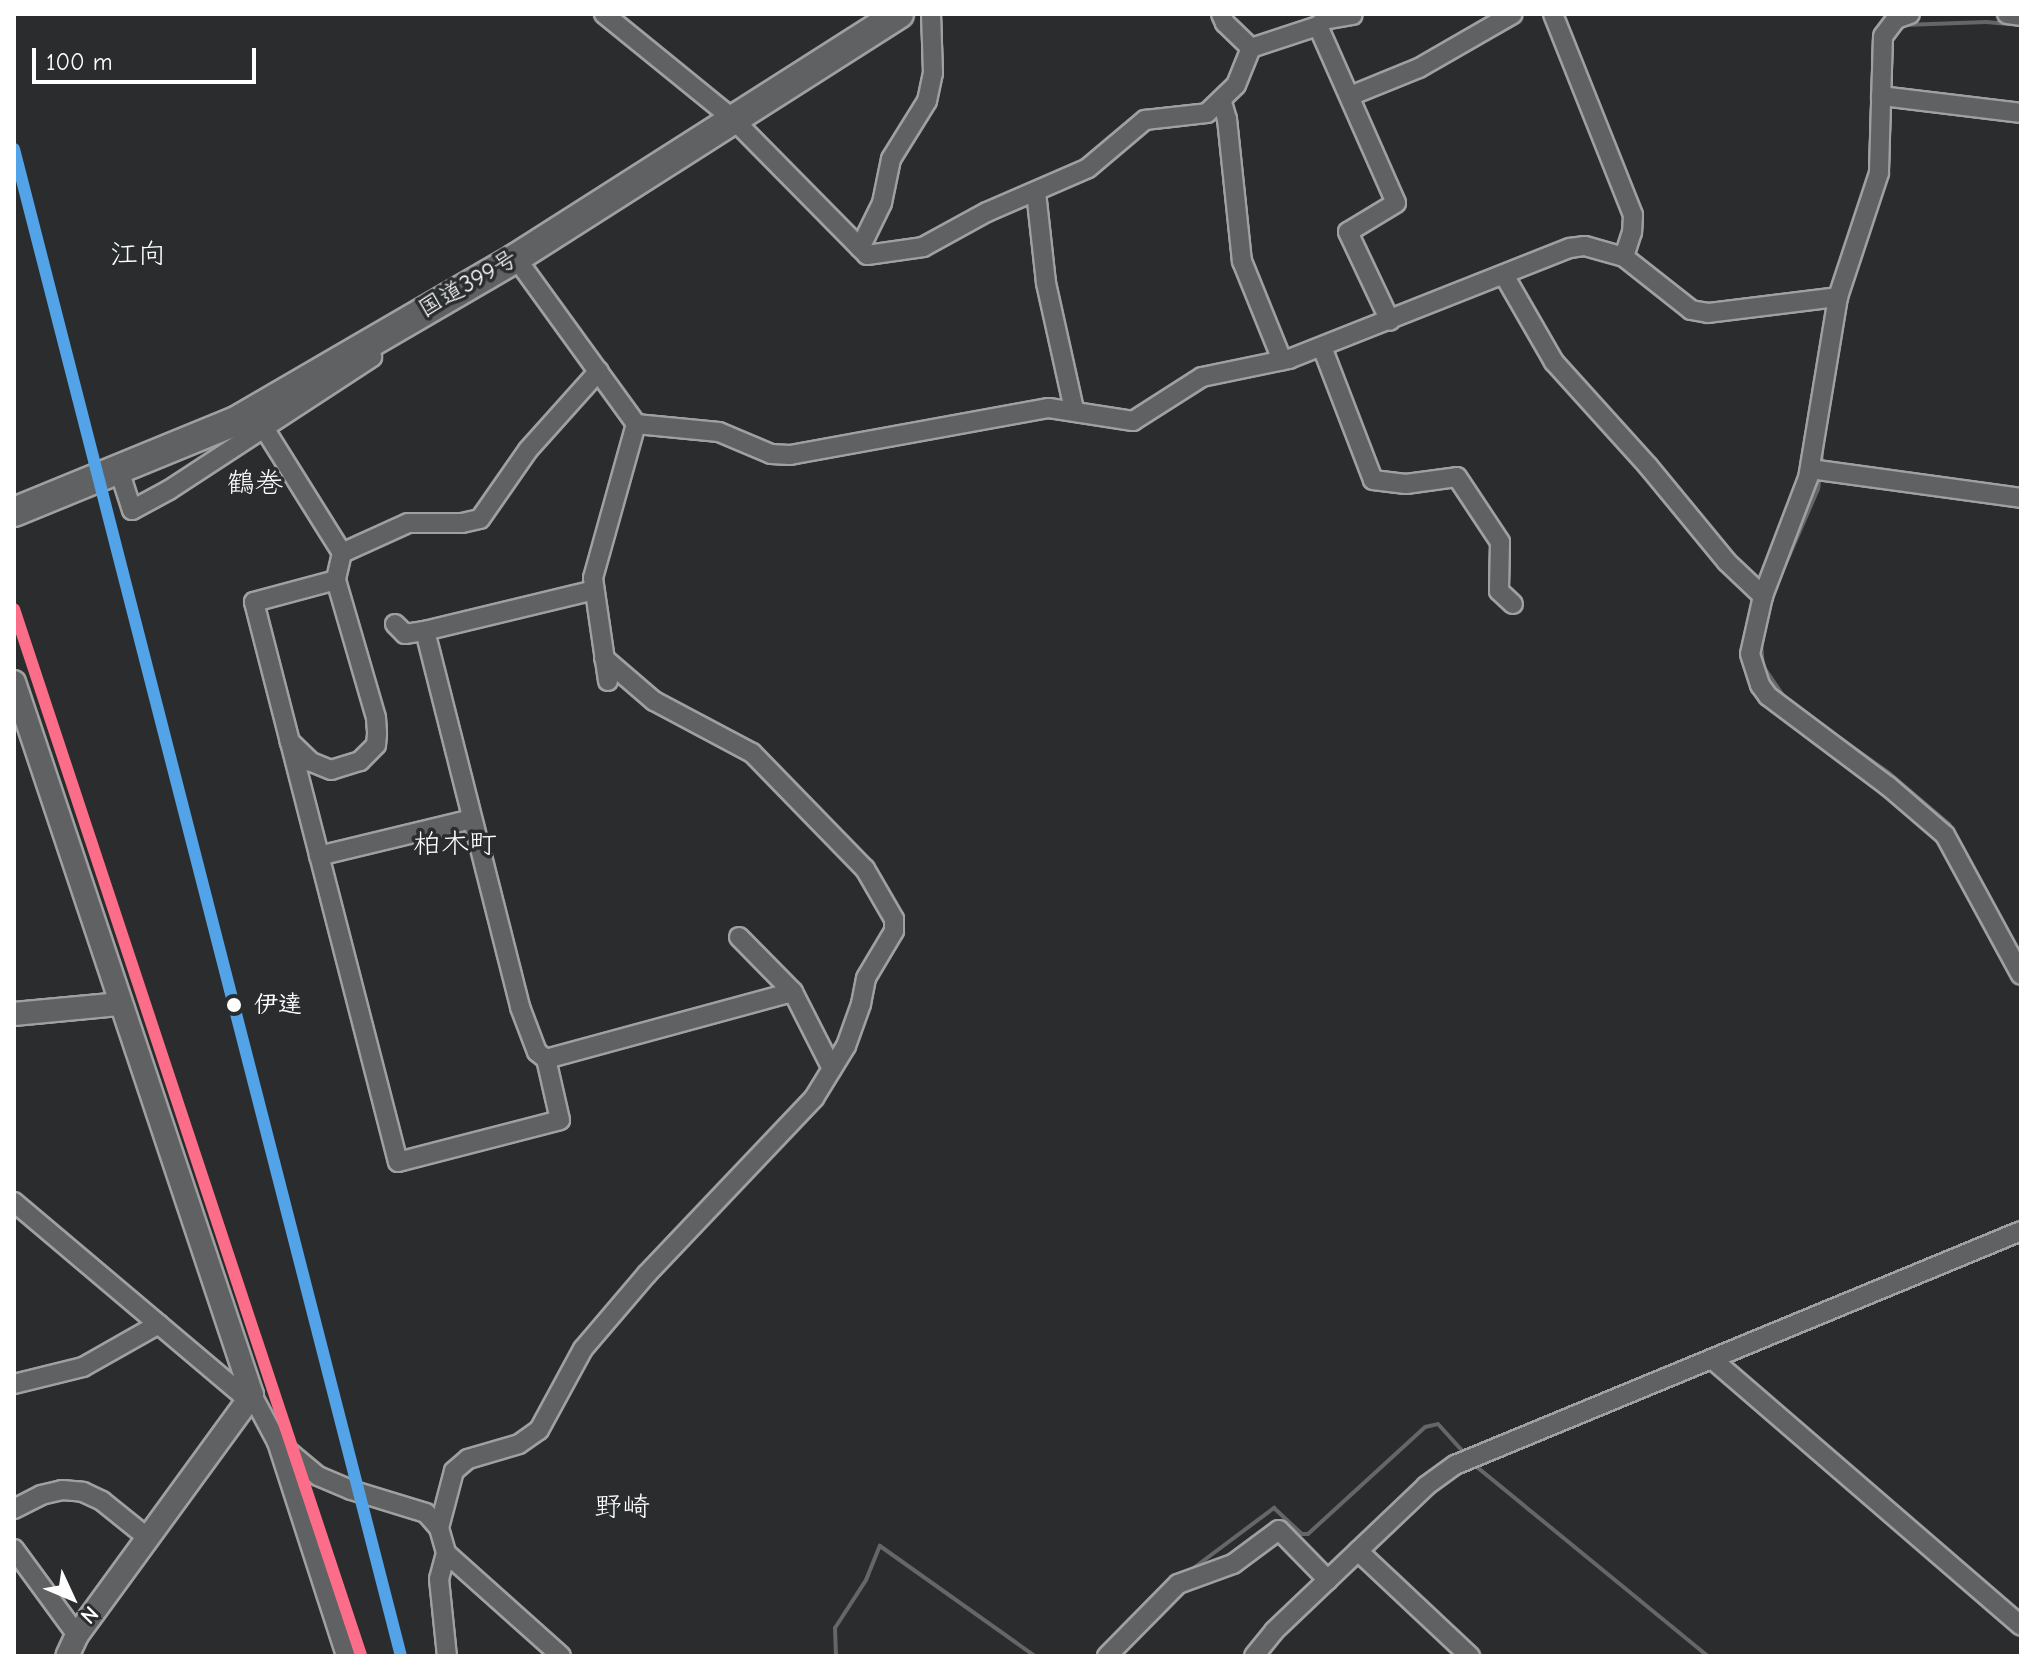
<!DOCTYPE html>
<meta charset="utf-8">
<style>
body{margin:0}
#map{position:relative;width:2035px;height:1670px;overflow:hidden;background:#2b2c2d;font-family:"Comic Neue","Klee One",sans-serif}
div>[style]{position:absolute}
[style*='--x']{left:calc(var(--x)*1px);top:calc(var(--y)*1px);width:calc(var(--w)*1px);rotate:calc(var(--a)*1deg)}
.stream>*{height:4px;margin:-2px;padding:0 2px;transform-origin:2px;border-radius:2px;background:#646667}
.roads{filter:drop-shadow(2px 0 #a0a0a0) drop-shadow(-2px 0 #a0a0a0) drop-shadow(0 2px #a0a0a0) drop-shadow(0 -2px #a0a0a0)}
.minor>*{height:18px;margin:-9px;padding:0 9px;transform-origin:9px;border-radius:9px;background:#606162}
.tertiary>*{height:22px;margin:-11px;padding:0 11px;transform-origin:11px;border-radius:11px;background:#606162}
.trunk>*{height:28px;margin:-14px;padding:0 14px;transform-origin:14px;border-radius:14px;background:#606162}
.rail-1>*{height:12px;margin:-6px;padding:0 6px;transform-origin:6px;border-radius:6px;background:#53a3e8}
.rail-2>*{height:12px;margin:-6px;padding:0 6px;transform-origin:6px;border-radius:6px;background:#fb6d88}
.dots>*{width:22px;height:22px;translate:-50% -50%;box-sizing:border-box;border:4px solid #2a2d2e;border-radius:50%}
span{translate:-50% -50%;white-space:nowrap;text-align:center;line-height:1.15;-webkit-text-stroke:7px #2a2d2e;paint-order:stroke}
.street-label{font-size:24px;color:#fff}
.stop-label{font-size:24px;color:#fff;font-weight:700}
.left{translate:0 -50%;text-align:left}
.quarter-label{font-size:28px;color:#fff}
.frame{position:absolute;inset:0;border:16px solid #fff;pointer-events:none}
.north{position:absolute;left:32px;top:1558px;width:80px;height:80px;-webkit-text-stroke:6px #2a2d2e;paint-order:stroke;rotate:134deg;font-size:22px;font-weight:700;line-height:32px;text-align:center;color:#fff}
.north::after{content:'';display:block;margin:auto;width:28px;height:36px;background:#fff;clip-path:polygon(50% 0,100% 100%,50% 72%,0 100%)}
.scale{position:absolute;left:32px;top:48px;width:224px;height:36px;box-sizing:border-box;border:4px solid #fff;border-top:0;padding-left:10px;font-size:24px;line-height:28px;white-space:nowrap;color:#fff;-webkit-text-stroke:6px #2a2d2e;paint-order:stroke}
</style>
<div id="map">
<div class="stream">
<i style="--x:1904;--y:25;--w:82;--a:-2.1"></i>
<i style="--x:1986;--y:22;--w:35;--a:5"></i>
<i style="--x:1859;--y:263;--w:99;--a:-73"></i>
<i style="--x:1844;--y:313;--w:24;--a:-78"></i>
<i style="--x:1821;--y:467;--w:28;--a:-86"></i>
<i style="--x:1773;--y:593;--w:113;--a:-66.6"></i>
<i style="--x:1818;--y:489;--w:14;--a:-82"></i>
<i style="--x:1761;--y:644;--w:22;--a:85"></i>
<i style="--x:1763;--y:666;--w:41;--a:55.9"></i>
<i style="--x:1820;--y:724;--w:85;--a:35.4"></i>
<i style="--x:1889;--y:773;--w:79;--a:40.4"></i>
<i style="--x:1949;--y:824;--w:115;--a:61.4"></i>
<i style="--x:2010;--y:936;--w:22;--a:60"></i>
<i style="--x:1472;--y:1463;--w:305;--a:39.3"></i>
<i style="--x:1191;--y:1570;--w:104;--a:-36.8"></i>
<i style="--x:1274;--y:1508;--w:38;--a:43"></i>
<i style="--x:1302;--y:1534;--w:6;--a:0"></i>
<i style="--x:1308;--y:1534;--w:159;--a:-42.4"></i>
<i style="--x:1425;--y:1427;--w:13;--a:-13"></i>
<i style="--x:1438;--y:1424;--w:43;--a:47.8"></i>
<i style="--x:1153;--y:1598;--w:23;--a:-45"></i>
<i style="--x:836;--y:1656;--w:28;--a:-92"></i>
<i style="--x:835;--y:1628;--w:57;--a:-57.1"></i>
<i style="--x:866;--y:1580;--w:37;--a:-68"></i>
<i style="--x:880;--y:1546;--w:190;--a:35.4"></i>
</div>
<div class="roads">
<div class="minor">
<i style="--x:604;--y:14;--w:166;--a:39.1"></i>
<i style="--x:733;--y:119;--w:191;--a:45.4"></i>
<i style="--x:867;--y:255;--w:57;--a:-8.1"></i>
<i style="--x:923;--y:247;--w:73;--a:-28.7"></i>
<i style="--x:987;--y:212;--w:110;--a:-23.5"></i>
<i style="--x:1088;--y:168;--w:75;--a:-40.1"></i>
<i style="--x:1145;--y:120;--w:62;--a:-6.4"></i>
<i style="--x:1207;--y:113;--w:40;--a:-44"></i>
<i style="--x:1236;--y:85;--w:40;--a:-68"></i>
<i style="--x:1221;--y:14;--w:10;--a:66"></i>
<i style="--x:1225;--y:23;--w:36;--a:44"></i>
<i style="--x:1251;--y:48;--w:71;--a:-18.2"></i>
<i style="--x:1318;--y:26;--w:193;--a:66.2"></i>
<i style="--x:1396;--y:203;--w:56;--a:148.9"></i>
<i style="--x:1348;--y:232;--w:98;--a:64.7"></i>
<i style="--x:1553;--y:14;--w:216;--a:68.3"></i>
<i style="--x:1633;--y:215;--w:17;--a:93"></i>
<i style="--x:1632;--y:232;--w:26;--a:108"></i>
<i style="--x:1910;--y:14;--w:15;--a:160"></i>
<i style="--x:1896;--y:19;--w:21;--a:127"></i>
<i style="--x:1883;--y:36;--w:137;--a:91.7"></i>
<i style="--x:1879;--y:173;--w:131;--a:108.3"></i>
<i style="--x:1838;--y:297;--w:183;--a:99.4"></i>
<i style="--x:1808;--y:478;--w:126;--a:110.9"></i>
<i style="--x:1763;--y:596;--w:59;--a:102.6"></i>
<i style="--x:1750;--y:654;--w:33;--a:72"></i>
<i style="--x:1760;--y:685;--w:14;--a:54"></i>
<i style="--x:1768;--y:696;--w:150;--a:36.9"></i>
<i style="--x:1888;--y:786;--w:75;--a:40.7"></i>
<i style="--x:1945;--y:835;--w:159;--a:61.5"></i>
<i style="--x:2007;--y:14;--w:14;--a:8"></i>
<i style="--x:1318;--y:26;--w:8;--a:-45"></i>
<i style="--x:1324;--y:20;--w:29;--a:-10"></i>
<i style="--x:1350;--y:96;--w:74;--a:-22.1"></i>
<i style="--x:1419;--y:68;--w:108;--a:-29.9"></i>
<i style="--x:1881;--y:96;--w:141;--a:6.9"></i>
<i style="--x:1222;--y:102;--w:18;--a:74"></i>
<i style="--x:1227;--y:119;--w:143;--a:84"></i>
<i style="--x:1242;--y:261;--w:107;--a:68"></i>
<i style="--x:1036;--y:192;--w:92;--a:83.7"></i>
<i style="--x:1046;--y:283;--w:129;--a:77.5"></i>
<i style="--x:860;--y:248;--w:50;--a:-63.9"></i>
<i style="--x:882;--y:203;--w:45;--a:-78.4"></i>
<i style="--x:891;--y:159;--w:68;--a:-58.2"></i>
<i style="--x:927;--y:101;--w:29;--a:-78"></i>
<i style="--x:933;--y:73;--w:59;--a:-91.9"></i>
<i style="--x:516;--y:258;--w:205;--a:54.1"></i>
<i style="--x:636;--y:424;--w:160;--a:105.6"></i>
<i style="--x:593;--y:578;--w:104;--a:81.7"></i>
<i style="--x:1504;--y:275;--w:100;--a:60.1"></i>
<i style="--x:1554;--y:362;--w:140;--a:47.9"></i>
<i style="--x:1648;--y:466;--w:124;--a:50.5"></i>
<i style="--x:1727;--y:562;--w:50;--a:43.4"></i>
<i style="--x:1322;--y:347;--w:142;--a:69"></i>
<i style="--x:1373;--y:480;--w:33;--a:7"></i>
<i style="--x:1406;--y:484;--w:51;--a:-7.8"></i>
<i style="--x:1457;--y:477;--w:78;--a:56.5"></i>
<i style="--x:1500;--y:542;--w:49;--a:91.2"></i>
<i style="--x:1499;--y:591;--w:19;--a:43"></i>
<i style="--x:636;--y:424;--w:83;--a:5.5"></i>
<i style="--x:719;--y:432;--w:56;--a:22.9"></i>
<i style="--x:771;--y:454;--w:19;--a:3"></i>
<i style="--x:790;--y:455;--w:263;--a:-10.3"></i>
<i style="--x:1049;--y:408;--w:85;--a:8.8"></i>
<i style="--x:1133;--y:421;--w:82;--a:-32.5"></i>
<i style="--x:1202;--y:377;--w:89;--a:-11.7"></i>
<i style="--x:1289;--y:359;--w:302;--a:-21.6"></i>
<i style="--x:1570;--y:248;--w:15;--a:-8"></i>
<i style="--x:1585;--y:246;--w:41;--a:15.8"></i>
<i style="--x:1624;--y:257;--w:85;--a:38.3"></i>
<i style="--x:1691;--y:310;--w:17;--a:10"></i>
<i style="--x:1708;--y:313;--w:131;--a:-7"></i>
<i style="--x:264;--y:428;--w:147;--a:58"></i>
<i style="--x:342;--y:553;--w:28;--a:103"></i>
<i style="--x:336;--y:580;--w:144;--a:73.8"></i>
<i style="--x:376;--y:718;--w:16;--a:86"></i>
<i style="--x:377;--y:734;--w:11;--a:95"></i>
<i style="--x:376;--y:745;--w:23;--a:135"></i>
<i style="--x:360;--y:761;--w:30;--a:163"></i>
<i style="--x:331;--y:770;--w:22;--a:-158"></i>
<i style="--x:311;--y:762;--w:30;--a:-136"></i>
<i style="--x:1810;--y:469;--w:213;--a:7.8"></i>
<i style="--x:119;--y:470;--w:42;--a:72"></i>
<i style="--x:132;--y:510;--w:42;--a:-28.4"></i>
<i style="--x:169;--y:490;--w:243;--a:-33.2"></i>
<i style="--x:342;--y:553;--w:72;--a:-24.4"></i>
<i style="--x:408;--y:523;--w:54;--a:0"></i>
<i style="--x:462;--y:523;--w:18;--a:-13"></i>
<i style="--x:480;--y:519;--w:84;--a:-55.2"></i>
<i style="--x:528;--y:450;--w:106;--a:-48.1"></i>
<i style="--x:336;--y:580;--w:85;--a:165"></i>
<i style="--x:254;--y:602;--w:578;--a:75.58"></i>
<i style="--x:398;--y:1162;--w:167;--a:-14.5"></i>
<i style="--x:560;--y:1120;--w:63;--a:-102.9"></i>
<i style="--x:395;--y:624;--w:14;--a:45"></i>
<i style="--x:405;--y:634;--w:20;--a:-9"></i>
<i style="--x:425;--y:631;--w:174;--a:-13.6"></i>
<i style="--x:425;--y:631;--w:388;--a:75.8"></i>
<i style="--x:520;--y:1007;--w:48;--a:69.3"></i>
<i style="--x:537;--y:1052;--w:11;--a:38"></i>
<i style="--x:546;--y:1059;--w:256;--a:-15.2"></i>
<i style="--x:319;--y:856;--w:157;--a:-13.6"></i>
<i style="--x:739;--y:937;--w:77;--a:45.5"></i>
<i style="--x:793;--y:992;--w:86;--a:63.1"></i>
<i style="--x:14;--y:1202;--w:305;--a:40.2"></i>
<i style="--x:1712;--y:1359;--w:408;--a:40.8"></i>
<i style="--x:14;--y:1384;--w:71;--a:-13.8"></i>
<i style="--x:83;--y:1367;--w:87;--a:-29.5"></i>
<i style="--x:252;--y:1395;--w:53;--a:62"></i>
<i style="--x:277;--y:1442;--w:225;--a:72.1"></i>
<i style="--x:277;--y:1442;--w:53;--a:39.7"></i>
<i style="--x:318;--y:1476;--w:36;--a:23"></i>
<i style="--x:351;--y:1490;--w:78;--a:17"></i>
<i style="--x:426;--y:1513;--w:20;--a:49"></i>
<i style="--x:439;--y:1528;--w:26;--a:74"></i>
<i style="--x:446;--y:1553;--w:154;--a:41.8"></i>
<i style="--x:14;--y:1509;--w:30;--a:-27"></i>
<i style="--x:41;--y:1495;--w:22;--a:-13"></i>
<i style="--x:62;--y:1490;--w:21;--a:5"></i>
<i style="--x:83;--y:1492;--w:21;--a:25"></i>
<i style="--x:102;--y:1501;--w:59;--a:38.8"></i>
<i style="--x:439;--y:1528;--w:59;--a:-75.3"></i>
<i style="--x:454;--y:1471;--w:18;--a:-41"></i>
<i style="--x:468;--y:1459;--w:53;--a:-16.4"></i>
<i style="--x:519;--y:1444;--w:24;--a:-35"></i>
<i style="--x:539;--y:1430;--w:92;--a:-61.5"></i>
<i style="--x:583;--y:1349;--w:99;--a:-49.5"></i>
<i style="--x:647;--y:1274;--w:243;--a:-46.5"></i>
<i style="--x:814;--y:1098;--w:61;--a:-58.4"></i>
<i style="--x:846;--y:1046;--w:45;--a:-70.3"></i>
<i style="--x:861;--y:1004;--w:26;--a:-79"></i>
<i style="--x:866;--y:978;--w:55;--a:-59.2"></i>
<i style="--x:894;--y:931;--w:12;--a:-90"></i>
<i style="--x:894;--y:919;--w:58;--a:-120.1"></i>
<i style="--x:865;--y:869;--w:162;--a:-134.2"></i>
<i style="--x:752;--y:753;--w:111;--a:-152"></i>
<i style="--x:654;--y:701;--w:66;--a:-139.3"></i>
<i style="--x:14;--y:1549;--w:107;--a:53.8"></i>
<i style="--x:1358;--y:1551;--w:154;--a:43.2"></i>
<i style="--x:446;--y:1553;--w:27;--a:105"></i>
<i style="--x:439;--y:1579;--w:77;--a:84.1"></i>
<i style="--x:1107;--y:1656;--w:101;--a:-45.4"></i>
<i style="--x:1178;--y:1584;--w:59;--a:-20"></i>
<i style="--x:1233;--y:1564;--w:57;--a:-36.5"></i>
<i style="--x:1279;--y:1530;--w:70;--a:45.6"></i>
<i style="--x:1254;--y:1656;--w:32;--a:-51"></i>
<i style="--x:1274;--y:1631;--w:210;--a:-43.6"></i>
<i style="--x:1426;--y:1486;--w:36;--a:-36"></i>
<i style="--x:1455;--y:1465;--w:612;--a:-22.46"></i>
</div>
<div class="tertiary">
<i style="--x:14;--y:682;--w:752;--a:71.54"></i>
<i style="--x:252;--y:1395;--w:297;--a:126.1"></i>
<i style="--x:77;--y:1635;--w:23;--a:115"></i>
<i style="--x:14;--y:1014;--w:105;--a:-5.4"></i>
</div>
<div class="trunk">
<i style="--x:14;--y:512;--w:240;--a:-22.3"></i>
<i style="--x:236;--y:421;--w:324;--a:-30.2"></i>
<i style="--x:516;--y:258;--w:454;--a:-32.5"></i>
</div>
</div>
<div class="rail-1">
<i style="--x:14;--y:149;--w:1556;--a:75.6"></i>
</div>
<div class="rail-2">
<i style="--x:14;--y:609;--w:1102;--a:71.65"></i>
</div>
<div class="dots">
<i style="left:234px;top:1005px;background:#fff"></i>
</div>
<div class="street-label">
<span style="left:468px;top:284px;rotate:-30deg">国道399号</span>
</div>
<div class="stop-label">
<span class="left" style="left:254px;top:1005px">伊達</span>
</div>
<div class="quarter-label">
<span style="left:138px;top:254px">江向</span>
<span style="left:255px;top:483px">鶴巻</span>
<span style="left:455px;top:844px">柏木町</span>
<span style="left:622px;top:1507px">野崎</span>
</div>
<div class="frame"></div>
<div class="north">N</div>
<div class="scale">100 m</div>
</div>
